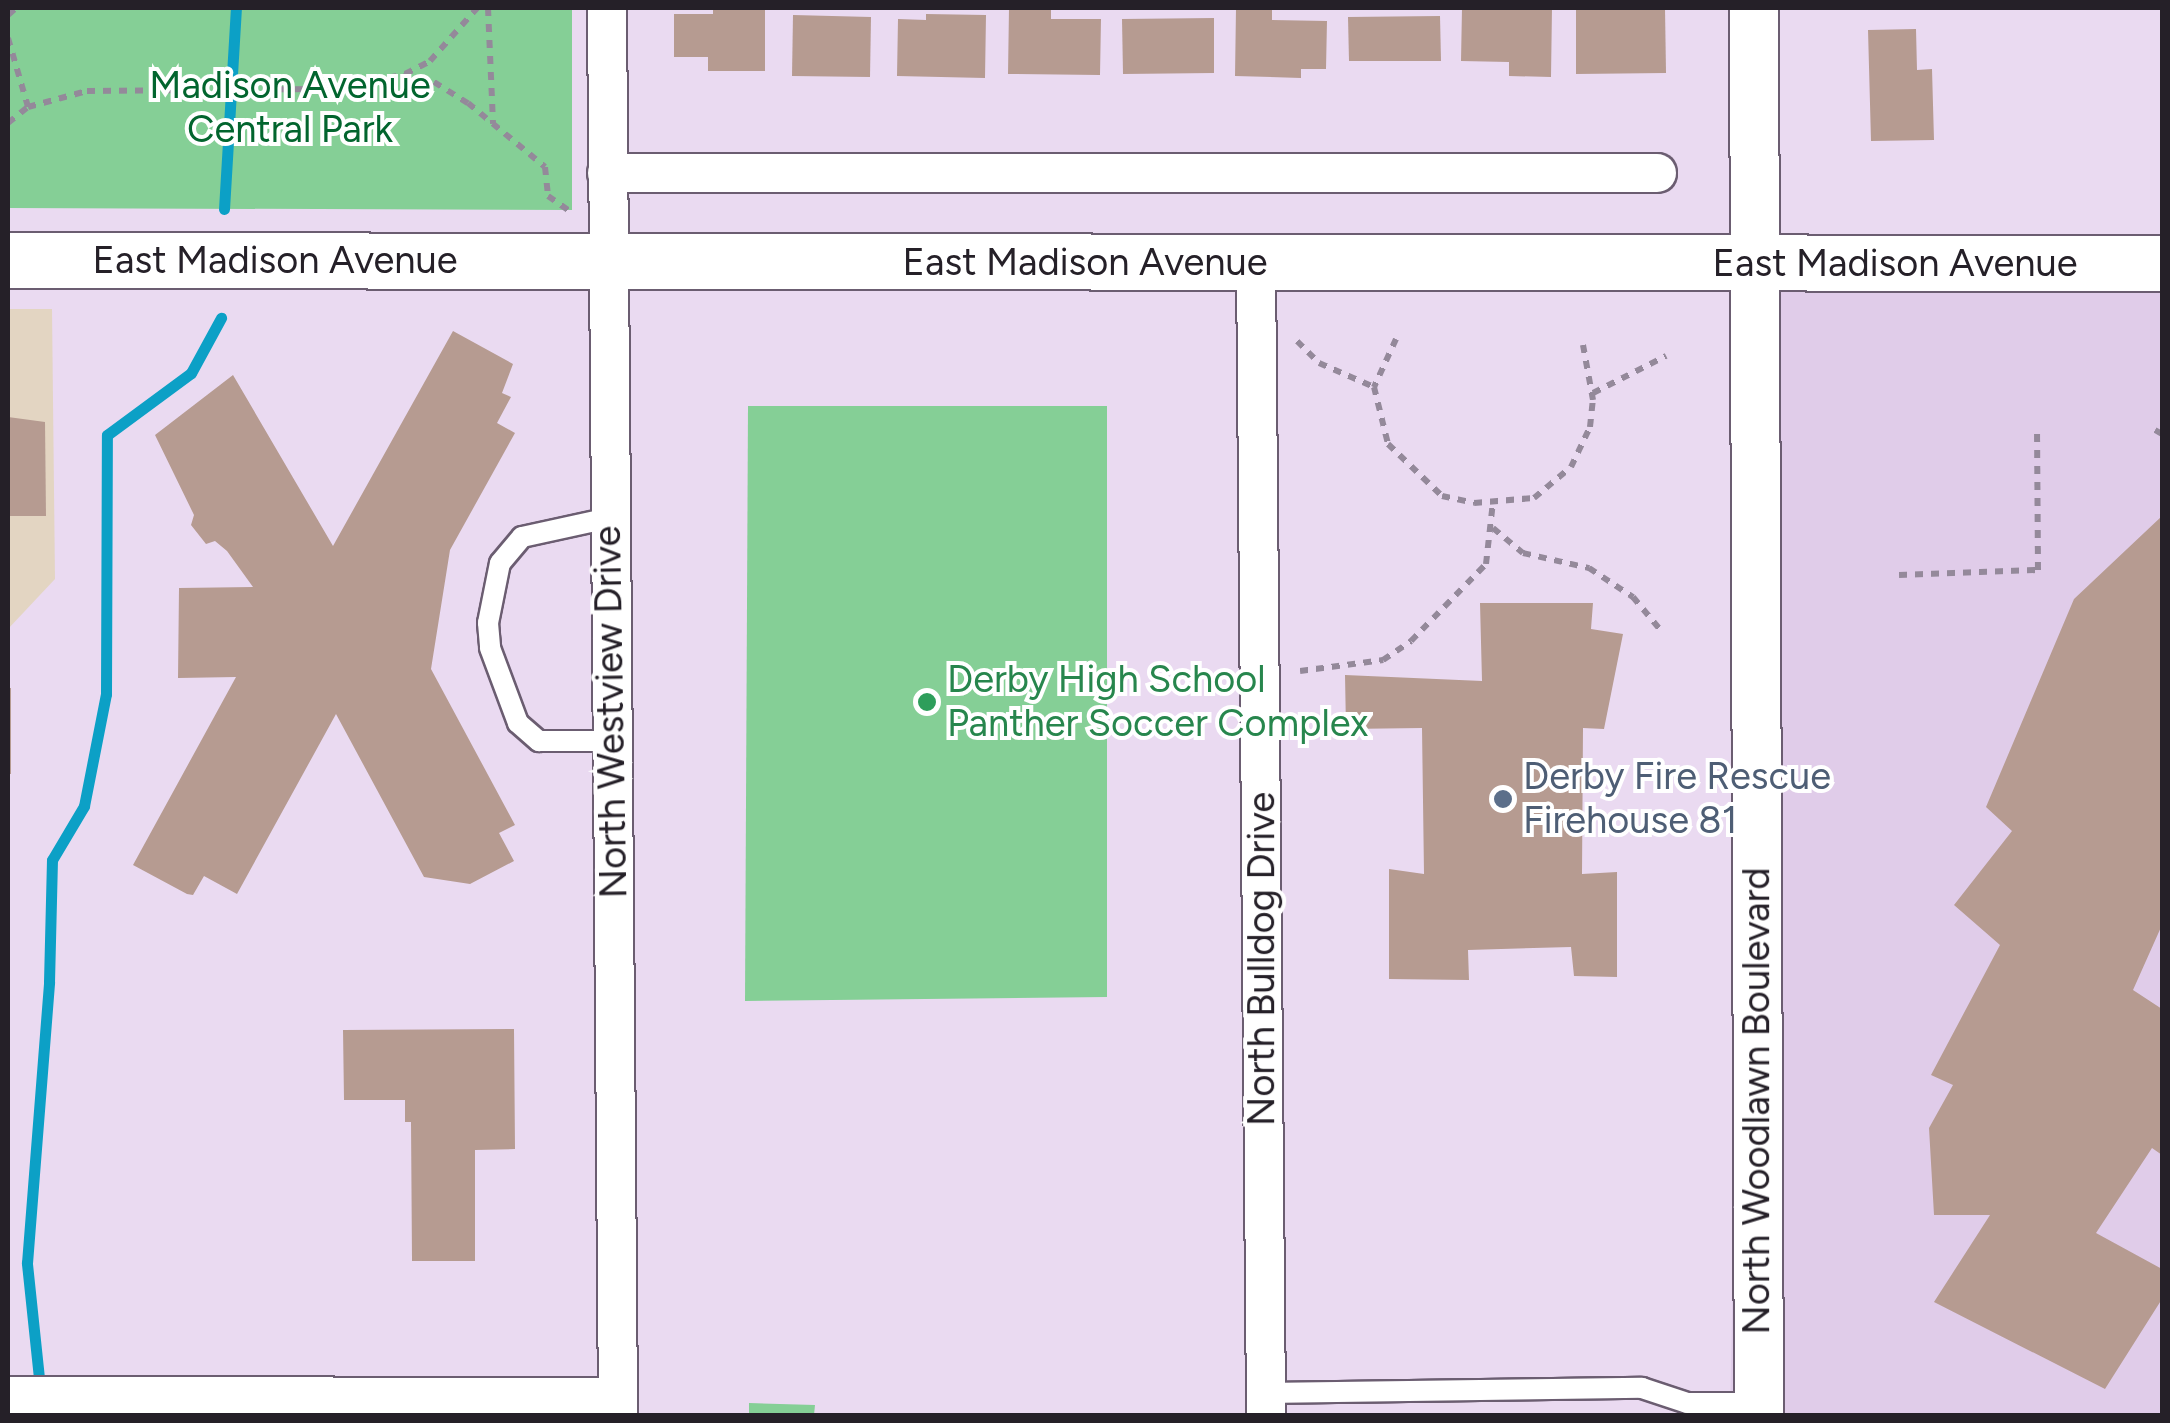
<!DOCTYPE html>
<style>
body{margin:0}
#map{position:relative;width:2170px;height:1423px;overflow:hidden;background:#eadaf1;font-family:Figtree,sans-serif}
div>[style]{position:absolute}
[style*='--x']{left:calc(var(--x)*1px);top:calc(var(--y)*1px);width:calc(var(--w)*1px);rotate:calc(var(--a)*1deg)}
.commercial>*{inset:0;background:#e3d5c2}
.built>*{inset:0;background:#e0cce9}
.green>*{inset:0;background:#85cf96}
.stream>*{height:11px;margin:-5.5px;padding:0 5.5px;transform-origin:5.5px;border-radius:5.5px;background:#0ca0c6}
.building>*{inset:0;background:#b69b91}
.path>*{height:6px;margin-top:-3px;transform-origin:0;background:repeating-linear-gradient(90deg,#94899a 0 8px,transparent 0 16px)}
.roads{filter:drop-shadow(2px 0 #6b5d71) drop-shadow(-2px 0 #6b5d71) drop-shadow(0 2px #6b5d71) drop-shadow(0 -2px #6b5d71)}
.service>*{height:20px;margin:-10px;padding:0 10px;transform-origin:10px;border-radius:10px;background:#fff}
.minor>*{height:38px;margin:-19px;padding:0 19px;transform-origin:19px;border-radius:19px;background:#fff}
.tertiary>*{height:48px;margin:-24px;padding:0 24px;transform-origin:24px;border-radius:24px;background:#fff}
.secondary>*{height:55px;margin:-27.5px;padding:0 27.5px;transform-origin:27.5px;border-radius:27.5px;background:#fff}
.dots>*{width:28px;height:28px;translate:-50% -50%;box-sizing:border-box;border:5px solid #fff;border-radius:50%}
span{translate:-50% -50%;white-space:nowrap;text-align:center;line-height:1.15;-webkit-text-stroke:8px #fff;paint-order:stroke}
.park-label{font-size:38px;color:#02652e}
.street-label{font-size:38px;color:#252028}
.leisure-label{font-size:38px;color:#27864d}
.left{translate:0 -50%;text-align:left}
.service-label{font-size:38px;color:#4e5e75}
.frame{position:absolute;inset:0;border:10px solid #252028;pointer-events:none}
</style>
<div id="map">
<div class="commercial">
<i style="clip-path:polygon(8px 309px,52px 309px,55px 579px,8px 629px)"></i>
</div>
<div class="built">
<i style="clip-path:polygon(2162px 258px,2162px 1415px,1730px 1416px,1753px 264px)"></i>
</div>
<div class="green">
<i style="clip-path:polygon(8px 8px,572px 8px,572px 210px,8px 208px)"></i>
<i style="clip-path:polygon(748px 406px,1107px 406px,1107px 997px,745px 1001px)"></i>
<i style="clip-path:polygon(749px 1403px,815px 1405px,814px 1415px,749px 1415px)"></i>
</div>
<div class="stream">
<i style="--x:224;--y:209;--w:201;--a:-86.6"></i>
<i style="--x:39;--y:1378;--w:116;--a:-96"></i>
<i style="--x:27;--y:1263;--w:282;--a:-85.5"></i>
<i style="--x:49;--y:982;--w:122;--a:-88.6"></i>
<i style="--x:52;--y:860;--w:63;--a:-59.3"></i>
<i style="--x:84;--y:806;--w:114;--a:-78.9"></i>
<i style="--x:106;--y:694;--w:259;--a:-89.8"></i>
<i style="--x:107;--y:435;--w:104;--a:-36.4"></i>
<i style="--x:191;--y:373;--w:63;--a:-61.4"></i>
</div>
<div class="building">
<i style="clip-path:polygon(713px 8px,765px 8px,765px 71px,708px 71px,708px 57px,674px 57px,674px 14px,713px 14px)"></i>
<i style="clip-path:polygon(1009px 8px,1051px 8px,1051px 19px,1101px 19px,1100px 75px,1008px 74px)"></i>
<i style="clip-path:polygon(1236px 8px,1272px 8px,1272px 20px,1327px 21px,1326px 69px,1301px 69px,1301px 78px,1235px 76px)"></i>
<i style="clip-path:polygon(1462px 8px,1552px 8px,1551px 77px,1509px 76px,1509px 62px,1461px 61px)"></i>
<i style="clip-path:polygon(1576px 8px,1665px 8px,1666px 73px,1576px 74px)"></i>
<i style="clip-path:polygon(926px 14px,986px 15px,985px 78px,897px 76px,898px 19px,926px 20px)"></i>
<i style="clip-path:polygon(793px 15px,871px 17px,870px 77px,792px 76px)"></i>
<i style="clip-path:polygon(1440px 16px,1441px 61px,1349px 61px,1348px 17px)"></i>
<i style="clip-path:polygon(1214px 18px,1214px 73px,1123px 74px,1122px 19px)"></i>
<i style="clip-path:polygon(1916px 29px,1917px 70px,1932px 69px,1934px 140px,1871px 141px,1868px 30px)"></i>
<i style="clip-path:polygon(453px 331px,513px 364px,502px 393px,511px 397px,497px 423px,515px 433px,450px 550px,431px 669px,515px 825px,499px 833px,514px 861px,470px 884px,424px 877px,336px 714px,237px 894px,204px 876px,193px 895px,187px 894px,133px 865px,236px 677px,178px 678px,179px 588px,253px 587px,227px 551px,215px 541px,206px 544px,191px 525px,194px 515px,155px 435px,233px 375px,333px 546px)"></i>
<i style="clip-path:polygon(8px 417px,45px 422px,46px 516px,8px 516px)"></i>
<i style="clip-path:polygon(2162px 516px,2162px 925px,2133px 990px,2162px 1009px,2162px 1155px,2152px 1148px,2096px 1233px,2162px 1269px,2162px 1299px,2105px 1389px,1934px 1302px,1990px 1215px,1934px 1215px,1929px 1128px,1953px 1085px,1931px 1075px,2000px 945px,1954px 905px,2012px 831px,1986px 807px,2074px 599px)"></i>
<i style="clip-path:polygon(1480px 603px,1593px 603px,1591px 629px,1623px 634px,1604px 729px,1583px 728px,1582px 874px,1617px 872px,1617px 977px,1574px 976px,1571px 947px,1468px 950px,1469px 980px,1389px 979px,1389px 869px,1424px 874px,1422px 728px,1346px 729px,1345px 675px,1482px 681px)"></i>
<i style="clip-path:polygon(8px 688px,11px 688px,11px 774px,8px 774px)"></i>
<i style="clip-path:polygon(514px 1029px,515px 1149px,475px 1150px,475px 1261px,412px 1261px,411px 1122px,405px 1122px,405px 1100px,344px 1100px,343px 1030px)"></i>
</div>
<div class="path">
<i style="--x:488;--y:8;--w:116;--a:87.5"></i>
<i style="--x:8;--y:15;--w:11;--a:-41"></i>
<i style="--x:8;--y:38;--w:72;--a:73.8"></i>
<i style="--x:405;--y:74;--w:28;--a:-27"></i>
<i style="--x:430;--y:61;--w:71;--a:-48.4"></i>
<i style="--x:8;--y:123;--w:26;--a:-39"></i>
<i style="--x:28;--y:107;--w:61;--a:-15.2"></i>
<i style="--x:87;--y:91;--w:239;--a:-0.5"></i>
<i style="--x:326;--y:89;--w:78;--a:-10.3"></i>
<i style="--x:403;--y:75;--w:32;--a:13"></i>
<i style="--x:434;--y:82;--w:40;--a:32"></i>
<i style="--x:468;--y:103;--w:100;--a:39.7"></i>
<i style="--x:545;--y:167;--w:29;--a:84"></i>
<i style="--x:548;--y:196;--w:28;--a:35"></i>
<i style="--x:1396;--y:339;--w:53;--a:114.6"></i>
<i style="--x:1374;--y:387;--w:59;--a:76.2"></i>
<i style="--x:1388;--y:444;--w:75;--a:43.9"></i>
<i style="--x:1442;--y:496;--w:33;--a:12"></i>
<i style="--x:1474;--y:503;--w:60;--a:-4.8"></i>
<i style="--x:1534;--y:498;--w:48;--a:-40"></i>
<i style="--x:1571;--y:467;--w:44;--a:-64.6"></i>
<i style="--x:1590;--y:427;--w:27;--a:-84"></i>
<i style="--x:1593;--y:400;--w:56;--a:-100.3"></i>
<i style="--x:1297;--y:341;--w:31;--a:45"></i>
<i style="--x:1319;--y:363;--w:60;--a:23.6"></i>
<i style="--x:1593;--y:393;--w:82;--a:-26.9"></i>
<i style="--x:2155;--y:430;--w:8;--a:30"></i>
<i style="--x:1493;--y:528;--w:39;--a:40"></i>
<i style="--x:1523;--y:553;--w:68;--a:12.8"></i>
<i style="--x:1589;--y:568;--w:53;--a:33.4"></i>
<i style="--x:1633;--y:597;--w:47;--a:50.2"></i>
<i style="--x:1899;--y:575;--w:139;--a:-2.1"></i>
<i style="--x:2038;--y:570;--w:138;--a:-90.4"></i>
<i style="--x:1300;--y:671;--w:84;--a:-7.5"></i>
<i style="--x:1383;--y:660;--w:34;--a:-34"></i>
<i style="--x:1411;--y:641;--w:107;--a:-45.8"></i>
<i style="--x:1486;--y:564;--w:62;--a:-83.6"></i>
</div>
<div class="roads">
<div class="service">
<i style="--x:609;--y:518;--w:89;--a:167.7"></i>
<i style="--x:522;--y:537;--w:34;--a:130"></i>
<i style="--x:500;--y:563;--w:61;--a:101.3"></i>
<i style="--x:488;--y:623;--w:25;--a:85"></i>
<i style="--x:490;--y:648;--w:80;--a:69.5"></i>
<i style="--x:518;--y:723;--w:28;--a:41"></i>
<i style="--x:539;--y:741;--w:72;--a:0"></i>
<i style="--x:1265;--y:1393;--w:377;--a:-0.8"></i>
<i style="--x:1642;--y:1388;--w:47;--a:18.4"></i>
<i style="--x:1687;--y:1403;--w:72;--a:0"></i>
</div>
<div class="minor">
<i style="--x:607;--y:8;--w:1408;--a:89.55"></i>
<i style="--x:607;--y:173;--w:1050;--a:0"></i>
<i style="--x:1256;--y:263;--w:1153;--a:89.5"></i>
<i style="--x:8;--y:1396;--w:610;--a:0.09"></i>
</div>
<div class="tertiary">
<i style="--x:1754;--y:8;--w:1408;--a:89.8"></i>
</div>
<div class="secondary">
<i style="--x:8;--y:260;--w:2154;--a:0.08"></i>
</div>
</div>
<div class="dots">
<i style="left:927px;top:702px;background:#2e9e5b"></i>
<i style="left:1503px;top:799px;background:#5c6f8a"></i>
</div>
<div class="park-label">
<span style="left:290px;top:108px">Madison Avenue<br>Central Park</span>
</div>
<div class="street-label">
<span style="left:275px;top:261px">East Madison Avenue</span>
<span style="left:1085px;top:263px">East Madison Avenue</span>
<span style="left:1895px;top:264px">East Madison Avenue</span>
<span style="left:611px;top:712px;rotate:-91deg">North Westview Drive</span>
<span style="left:1262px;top:959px;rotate:-90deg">North Bulldog Drive</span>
<span style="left:1757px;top:1101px;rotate:-90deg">North Woodlawn Boulevard</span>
</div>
<div class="leisure-label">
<span class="left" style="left:947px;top:702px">Derby High School<br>Panther Soccer Complex</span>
</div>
<div class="service-label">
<span class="left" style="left:1523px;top:799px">Derby Fire Rescue<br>Firehouse 81</span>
</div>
<div class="frame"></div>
</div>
